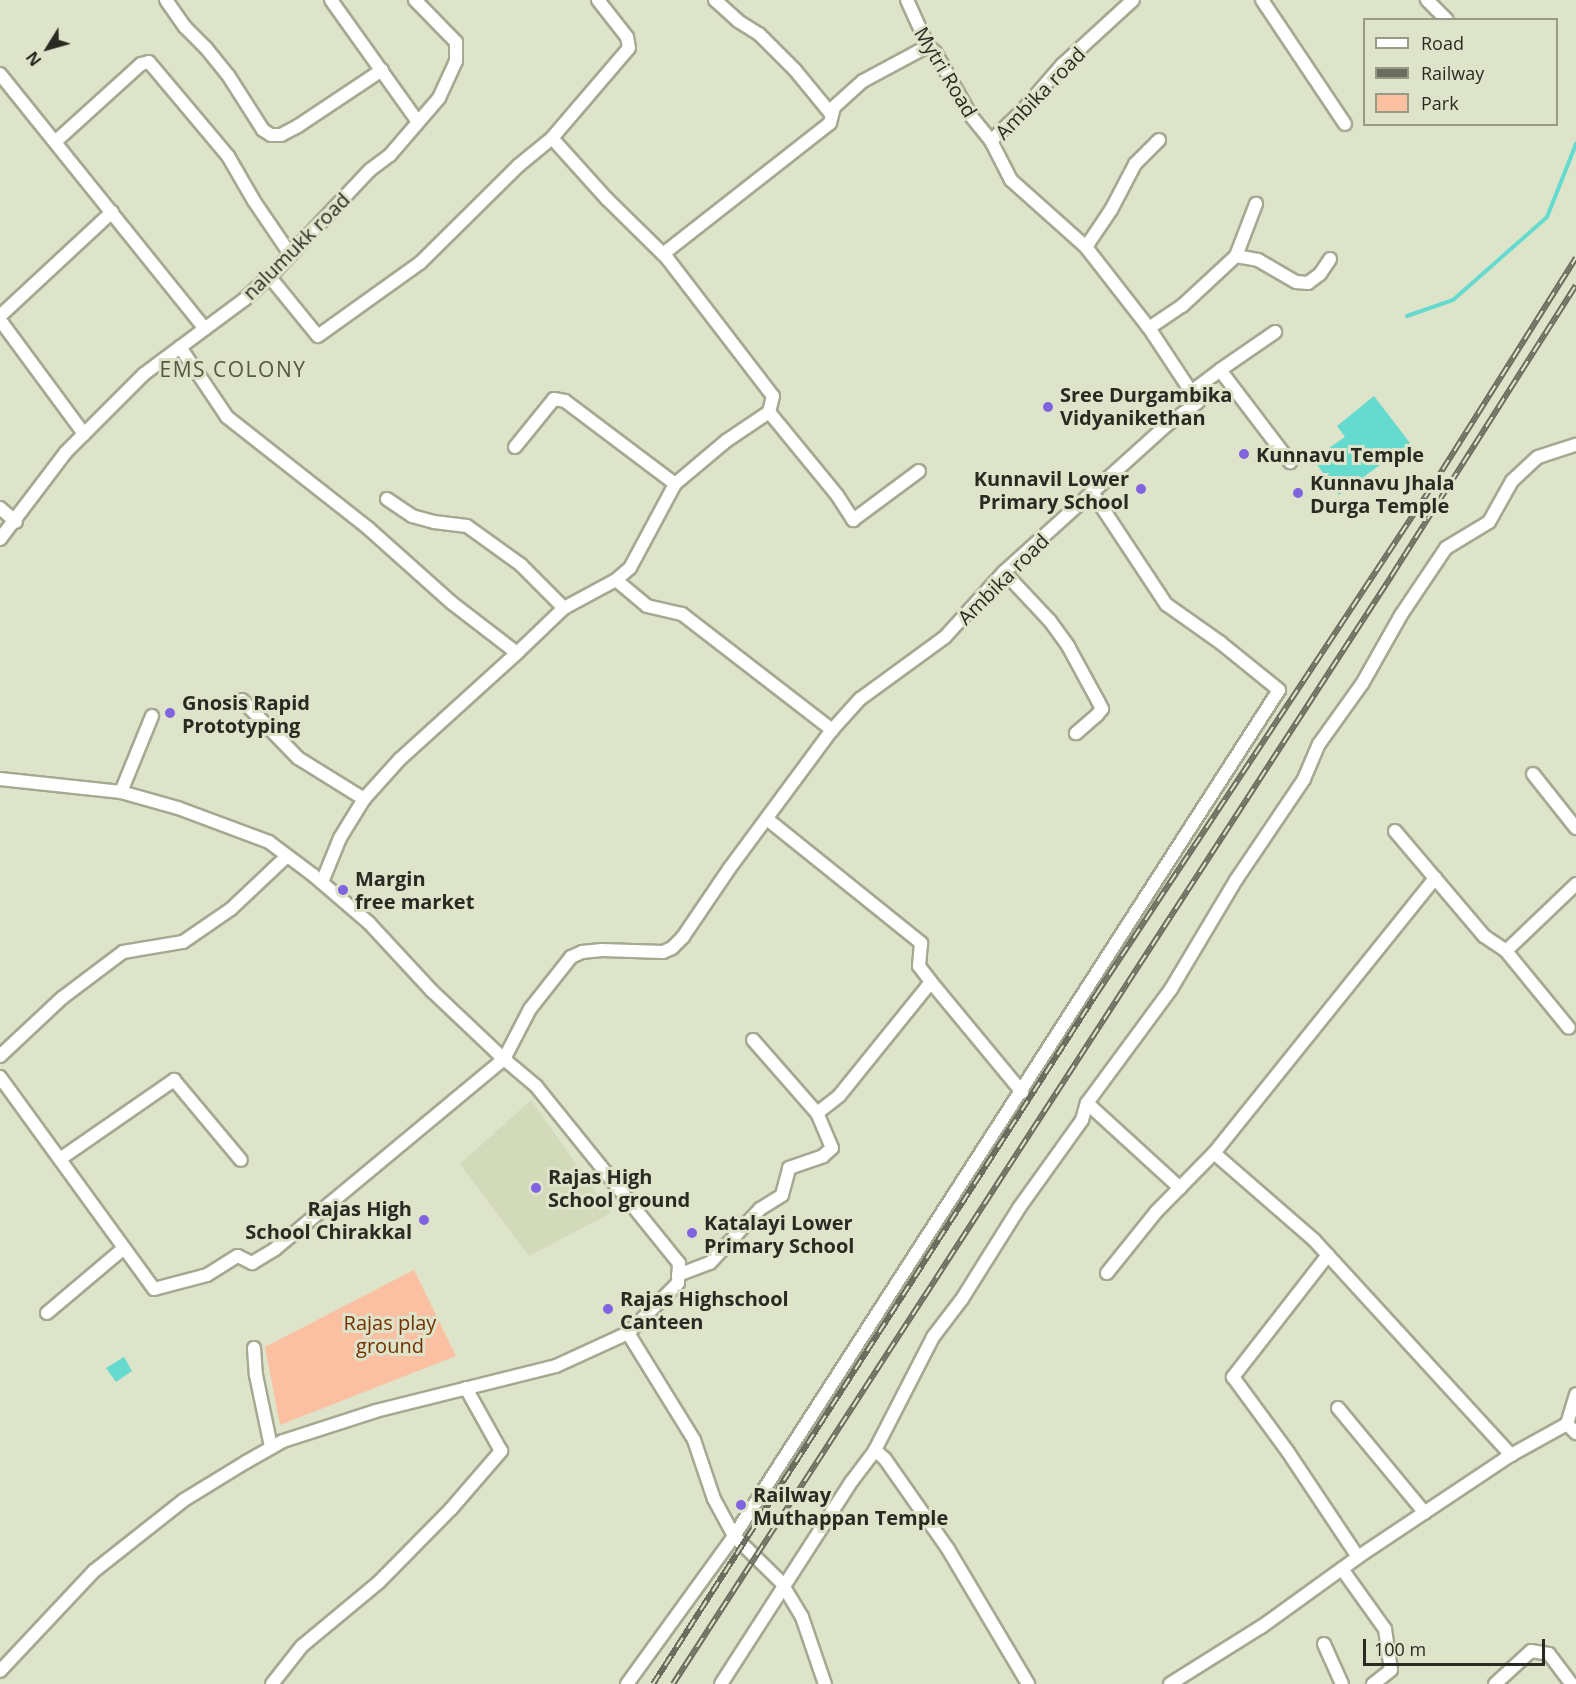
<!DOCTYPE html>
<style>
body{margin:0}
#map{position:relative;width:1576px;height:1684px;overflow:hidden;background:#dee4ca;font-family:"Open Sans",sans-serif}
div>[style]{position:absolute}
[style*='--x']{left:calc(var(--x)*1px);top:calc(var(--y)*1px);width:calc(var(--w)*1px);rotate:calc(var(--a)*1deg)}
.built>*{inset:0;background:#d3dab9}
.green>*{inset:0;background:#fbbfa1}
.water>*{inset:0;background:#65dace}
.stream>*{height:4px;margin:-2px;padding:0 2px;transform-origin:2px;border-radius:2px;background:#65dace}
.roads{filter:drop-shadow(2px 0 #a4aa91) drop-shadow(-2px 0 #a4aa91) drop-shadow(0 2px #a4aa91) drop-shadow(0 -2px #a4aa91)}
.street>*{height:12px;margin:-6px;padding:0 6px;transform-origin:6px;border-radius:6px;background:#fff}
.rail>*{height:6px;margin-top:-3px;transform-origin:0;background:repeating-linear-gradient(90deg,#dee4ca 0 11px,#6b6e5f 0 22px);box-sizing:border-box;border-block:2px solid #6b6e5f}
.dots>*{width:16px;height:16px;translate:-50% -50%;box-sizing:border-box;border:3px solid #dee4ca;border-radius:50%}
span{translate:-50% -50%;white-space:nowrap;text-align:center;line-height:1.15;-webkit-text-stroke:6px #dee4ca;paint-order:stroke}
.street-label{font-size:20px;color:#292b22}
.poi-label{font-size:20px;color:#292b22;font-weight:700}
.left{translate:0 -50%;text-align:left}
.right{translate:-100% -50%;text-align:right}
.park-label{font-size:20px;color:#743000}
.neighbourhood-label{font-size:21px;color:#545943;letter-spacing:1.5px}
.legend{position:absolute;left:1363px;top:18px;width:195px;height:108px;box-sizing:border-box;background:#dee4ca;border:2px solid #969a87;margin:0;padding:8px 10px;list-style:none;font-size:18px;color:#292b22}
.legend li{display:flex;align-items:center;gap:12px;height:30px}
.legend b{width:30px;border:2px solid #969a87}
.north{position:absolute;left:18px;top:18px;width:60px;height:60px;-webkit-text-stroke:4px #dee4ca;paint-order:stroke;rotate:233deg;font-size:16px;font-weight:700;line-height:24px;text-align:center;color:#292b22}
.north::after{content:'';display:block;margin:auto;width:21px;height:27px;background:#292b22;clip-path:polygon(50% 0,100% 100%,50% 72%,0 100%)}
.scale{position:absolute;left:1363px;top:1639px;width:182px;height:27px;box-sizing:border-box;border:3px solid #292b22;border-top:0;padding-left:8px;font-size:18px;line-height:21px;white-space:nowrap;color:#292b22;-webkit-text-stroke:4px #dee4ca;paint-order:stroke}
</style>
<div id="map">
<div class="built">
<i style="clip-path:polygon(531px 1100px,611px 1213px,529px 1256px,460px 1164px)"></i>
</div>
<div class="green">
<i style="clip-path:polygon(414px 1270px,456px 1356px,280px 1425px,265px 1347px)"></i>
</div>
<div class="water">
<i style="clip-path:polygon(1374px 396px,1410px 443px,1339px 495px,1313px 459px,1345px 437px,1337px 426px)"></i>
<i style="clip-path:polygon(124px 1357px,132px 1371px,116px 1382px,106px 1368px)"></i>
</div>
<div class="stream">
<i style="--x:1407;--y:316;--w:49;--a:-19.2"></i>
<i style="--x:1453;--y:300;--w:125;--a:-41.4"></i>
<i style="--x:1547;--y:217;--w:79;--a:-68.3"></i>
</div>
<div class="roads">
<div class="street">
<i style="--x:166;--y:0;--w:33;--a:55"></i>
<i style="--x:185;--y:27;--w:30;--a:45"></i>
<i style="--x:206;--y:48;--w:35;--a:51"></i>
<i style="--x:228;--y:75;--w:65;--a:57.5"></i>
<i style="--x:263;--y:130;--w:9;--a:32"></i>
<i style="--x:271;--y:135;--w:10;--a:0"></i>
<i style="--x:281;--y:135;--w:19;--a:-28"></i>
<i style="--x:298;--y:126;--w:101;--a:-33.7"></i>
<i style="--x:331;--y:0;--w:150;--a:54.5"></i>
<i style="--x:715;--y:0;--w:31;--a:42"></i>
<i style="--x:738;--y:21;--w:25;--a:32"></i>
<i style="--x:759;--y:34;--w:51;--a:45"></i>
<i style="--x:795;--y:70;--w:58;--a:50.6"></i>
<i style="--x:907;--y:0;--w:51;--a:65.5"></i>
<i style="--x:928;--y:46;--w:9;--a:41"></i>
<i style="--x:935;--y:52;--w:73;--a:60.6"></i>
<i style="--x:971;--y:116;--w:32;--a:51"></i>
<i style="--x:1262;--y:0;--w:149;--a:56.2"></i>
<i style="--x:1427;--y:0;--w:28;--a:45"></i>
<i style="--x:0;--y:74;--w:327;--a:51.2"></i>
<i style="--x:552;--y:138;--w:82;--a:48"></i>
<i style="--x:607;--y:199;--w:84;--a:44.5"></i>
<i style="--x:667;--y:258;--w:174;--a:52.5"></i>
<i style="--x:773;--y:396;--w:16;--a:104"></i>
<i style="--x:769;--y:412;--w:107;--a:50.7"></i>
<i style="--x:837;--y:495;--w:30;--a:57"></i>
<i style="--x:853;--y:520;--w:82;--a:-36.6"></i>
<i style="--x:55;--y:142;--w:116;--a:-42.2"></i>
<i style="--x:141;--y:64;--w:8;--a:-14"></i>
<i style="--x:149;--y:62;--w:123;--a:50"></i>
<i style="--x:228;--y:156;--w:52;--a:60"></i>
<i style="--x:254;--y:201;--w:64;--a:55.8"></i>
<i style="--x:1086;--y:247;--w:45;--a:-56"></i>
<i style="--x:1111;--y:210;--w:52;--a:-62.4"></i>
<i style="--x:1135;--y:164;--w:34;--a:-45"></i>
<i style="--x:663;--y:254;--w:212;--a:-38.1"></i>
<i style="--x:830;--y:123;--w:16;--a:-76"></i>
<i style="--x:834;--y:107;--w:39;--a:-42"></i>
<i style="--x:863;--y:81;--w:74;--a:-28.3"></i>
<i style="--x:1236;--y:256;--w:22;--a:10"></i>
<i style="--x:1258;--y:260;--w:44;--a:30.1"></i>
<i style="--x:1296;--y:282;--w:12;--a:5"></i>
<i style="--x:1308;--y:283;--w:15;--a:-37"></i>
<i style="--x:1320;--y:274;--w:18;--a:-56"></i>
<i style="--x:269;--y:276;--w:77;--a:50.8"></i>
<i style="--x:318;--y:336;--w:125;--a:-35.6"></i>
<i style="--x:420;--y:263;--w:138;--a:-44.7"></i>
<i style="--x:518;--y:166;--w:44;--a:-39.5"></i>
<i style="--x:552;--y:138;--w:118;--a:-49.5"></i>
<i style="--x:629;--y:48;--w:11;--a:-100"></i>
<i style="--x:627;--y:37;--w:47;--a:-128.1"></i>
<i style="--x:0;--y:316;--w:153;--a:-42.9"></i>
<i style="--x:0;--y:320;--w:142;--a:53.6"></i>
<i style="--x:1149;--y:328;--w:40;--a:-34"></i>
<i style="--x:1182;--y:306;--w:74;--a:-42.8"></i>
<i style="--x:1236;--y:256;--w:56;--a:-69"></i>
<i style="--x:180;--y:347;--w:84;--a:56.1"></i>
<i style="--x:227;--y:417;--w:179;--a:38.2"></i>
<i style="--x:368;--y:528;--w:113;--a:41.8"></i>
<i style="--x:452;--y:603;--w:82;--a:37.6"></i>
<i style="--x:517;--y:653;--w:158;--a:137.8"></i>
<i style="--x:400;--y:759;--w:54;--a:132"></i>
<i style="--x:364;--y:799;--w:46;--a:121.6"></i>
<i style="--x:340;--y:838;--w:48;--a:112.2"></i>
<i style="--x:1220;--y:370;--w:67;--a:-34.6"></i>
<i style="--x:1191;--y:392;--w:36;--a:-37"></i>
<i style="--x:1220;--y:370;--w:116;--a:52.7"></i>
<i style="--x:515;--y:447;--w:62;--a:-50.9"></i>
<i style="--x:554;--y:399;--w:11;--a:10"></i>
<i style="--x:565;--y:401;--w:138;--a:37"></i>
<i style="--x:387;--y:499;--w:30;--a:34"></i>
<i style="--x:412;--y:516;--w:23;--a:15"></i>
<i style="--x:434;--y:522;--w:33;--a:7"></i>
<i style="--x:467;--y:526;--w:67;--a:35.8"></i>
<i style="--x:521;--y:565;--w:61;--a:45"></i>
<i style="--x:0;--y:508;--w:21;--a:41"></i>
<i style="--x:0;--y:539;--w:109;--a:-52.8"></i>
<i style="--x:66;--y:452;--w:110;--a:-45"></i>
<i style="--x:144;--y:374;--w:126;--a:-36.6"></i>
<i style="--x:245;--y:299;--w:42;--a:-43.1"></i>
<i style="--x:276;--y:270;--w:137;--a:-46.8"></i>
<i style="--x:370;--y:170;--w:25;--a:-37"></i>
<i style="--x:390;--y:155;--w:75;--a:-49.3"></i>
<i style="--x:439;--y:98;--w:41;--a:-65.3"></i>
<i style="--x:456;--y:61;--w:19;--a:-90"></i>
<i style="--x:456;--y:42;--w:59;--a:-134.3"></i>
<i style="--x:1004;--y:572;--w:67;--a:46.8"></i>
<i style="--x:1050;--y:621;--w:31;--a:54"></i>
<i style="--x:1068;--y:646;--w:63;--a:61.4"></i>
<i style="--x:1098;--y:701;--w:9;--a:63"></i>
<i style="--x:1102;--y:709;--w:8;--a:130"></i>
<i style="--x:1097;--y:715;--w:28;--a:139"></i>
<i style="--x:616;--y:580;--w:40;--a:40"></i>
<i style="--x:647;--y:606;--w:36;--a:13"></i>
<i style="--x:682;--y:614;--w:190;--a:37.7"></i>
<i style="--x:517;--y:653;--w:65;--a:-43.8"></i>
<i style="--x:564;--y:608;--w:59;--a:-28.3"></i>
<i style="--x:616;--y:580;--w:18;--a:-41"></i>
<i style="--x:630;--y:568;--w:95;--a:-61.8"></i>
<i style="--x:675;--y:484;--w:67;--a:-40.1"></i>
<i style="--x:726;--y:441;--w:52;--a:-34"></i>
<i style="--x:242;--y:700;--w:81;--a:46"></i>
<i style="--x:298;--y:758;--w:78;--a:31.8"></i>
<i style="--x:1533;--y:774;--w:69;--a:51.5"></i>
<i style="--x:0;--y:779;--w:122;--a:6.1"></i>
<i style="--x:121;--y:792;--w:59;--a:15.7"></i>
<i style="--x:178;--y:808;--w:97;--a:20.5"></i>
<i style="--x:269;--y:842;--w:55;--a:36.9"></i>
<i style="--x:313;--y:875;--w:74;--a:40.6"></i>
<i style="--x:369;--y:923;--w:93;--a:47.2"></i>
<i style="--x:432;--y:991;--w:99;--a:43.4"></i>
<i style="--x:504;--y:1059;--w:42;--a:40.2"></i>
<i style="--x:536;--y:1086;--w:228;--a:51.1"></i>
<i style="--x:679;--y:1263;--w:20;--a:93"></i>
<i style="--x:678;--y:1283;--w:71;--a:135"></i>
<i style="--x:628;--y:1333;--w:79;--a:155.4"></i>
<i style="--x:556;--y:1366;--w:186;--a:166"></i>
<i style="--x:376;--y:1411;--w:98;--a:162.1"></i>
<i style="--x:283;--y:1441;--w:43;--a:150.4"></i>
<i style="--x:246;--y:1462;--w:73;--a:148.5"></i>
<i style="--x:184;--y:1500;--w:115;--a:141.7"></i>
<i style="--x:94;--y:1571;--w:137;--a:133.2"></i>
<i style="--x:121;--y:792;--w:82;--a:-67.8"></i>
<i style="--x:767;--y:819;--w:198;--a:38.8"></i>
<i style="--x:921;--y:943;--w:23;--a:95"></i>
<i style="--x:919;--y:966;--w:20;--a:53"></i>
<i style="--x:931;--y:982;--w:146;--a:128.9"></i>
<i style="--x:839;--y:1096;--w:28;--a:142"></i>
<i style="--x:1395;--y:831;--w:138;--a:49.7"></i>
<i style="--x:1484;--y:936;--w:27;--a:34"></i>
<i style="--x:1506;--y:951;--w:99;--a:50.7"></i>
<i style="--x:1506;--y:951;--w:97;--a:-43.7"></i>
<i style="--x:931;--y:982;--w:143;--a:50.4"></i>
<i style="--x:0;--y:1056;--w:85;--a:-43.1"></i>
<i style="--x:62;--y:998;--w:76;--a:-37"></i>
<i style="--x:123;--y:952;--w:61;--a:-9.5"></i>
<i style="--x:183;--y:942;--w:58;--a:-34.5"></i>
<i style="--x:231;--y:909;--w:77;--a:-43.4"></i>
<i style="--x:0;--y:1077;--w:262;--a:54"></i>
<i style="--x:154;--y:1289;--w:55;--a:-14.8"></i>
<i style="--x:207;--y:1275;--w:36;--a:-32"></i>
<i style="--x:238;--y:1256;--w:16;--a:27"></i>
<i style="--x:252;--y:1263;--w:27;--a:-31"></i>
<i style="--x:275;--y:1249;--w:298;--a:-39.7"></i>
<i style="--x:504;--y:1059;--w:56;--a:-62.5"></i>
<i style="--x:530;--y:1009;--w:66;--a:-51.7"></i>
<i style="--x:571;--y:957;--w:12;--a:-24"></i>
<i style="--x:582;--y:952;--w:20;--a:-6"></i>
<i style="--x:602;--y:950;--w:61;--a:1.9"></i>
<i style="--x:663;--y:952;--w:10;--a:-24"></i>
<i style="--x:672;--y:948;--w:16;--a:-45"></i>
<i style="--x:683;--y:937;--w:82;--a:-55.9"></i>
<i style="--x:729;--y:869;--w:173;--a:-53.5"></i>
<i style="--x:832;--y:730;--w:42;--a:-47.9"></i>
<i style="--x:860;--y:699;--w:105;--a:-36.1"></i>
<i style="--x:945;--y:637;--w:88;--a:-47.8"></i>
<i style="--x:1004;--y:572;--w:221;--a:-42.1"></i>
<i style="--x:1168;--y:424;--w:37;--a:-36"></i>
<i style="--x:1198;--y:402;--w:89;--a:-123.5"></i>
<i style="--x:1149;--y:328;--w:103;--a:-127.9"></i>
<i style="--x:1086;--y:247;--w:101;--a:-138.2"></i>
<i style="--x:1011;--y:180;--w:44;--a:-117.1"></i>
<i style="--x:991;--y:141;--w:46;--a:-44.1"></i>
<i style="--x:1024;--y:109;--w:58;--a:-49.2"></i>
<i style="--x:1062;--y:65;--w:96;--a:-42.5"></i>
<i style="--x:1087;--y:1103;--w:126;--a:42.4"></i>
<i style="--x:1214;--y:1153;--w:133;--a:41"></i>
<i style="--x:1314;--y:1240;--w:292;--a:47.5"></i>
<i style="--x:60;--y:1159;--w:139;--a:-34.7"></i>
<i style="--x:174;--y:1080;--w:104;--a:50.1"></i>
<i style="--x:1328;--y:1255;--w:155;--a:127.9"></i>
<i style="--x:1233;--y:1377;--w:93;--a:53.7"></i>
<i style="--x:1288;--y:1452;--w:126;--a:56.3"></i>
<i style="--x:1107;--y:1273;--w:78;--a:-51.2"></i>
<i style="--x:1156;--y:1212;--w:83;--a:-45.5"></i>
<i style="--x:1214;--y:1153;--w:353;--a:-51.2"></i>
<i style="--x:678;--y:1275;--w:34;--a:-21"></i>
<i style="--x:710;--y:1263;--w:74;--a:-47.2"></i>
<i style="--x:760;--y:1209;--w:26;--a:-32"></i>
<i style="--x:782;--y:1195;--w:28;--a:-75"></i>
<i style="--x:789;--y:1168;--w:36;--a:-19"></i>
<i style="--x:823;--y:1156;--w:12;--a:-42"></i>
<i style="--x:832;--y:1148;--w:38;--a:-113"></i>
<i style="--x:817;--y:1113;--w:97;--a:-131.2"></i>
<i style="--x:47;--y:1313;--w:101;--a:-40.2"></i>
<i style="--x:628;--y:1333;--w:126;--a:58.3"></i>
<i style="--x:694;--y:1440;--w:62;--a:71.3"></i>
<i style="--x:714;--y:1499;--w:42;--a:61.6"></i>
<i style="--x:734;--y:1536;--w:66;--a:44.4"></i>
<i style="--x:781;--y:1582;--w:41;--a:59"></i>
<i style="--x:802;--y:1617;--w:71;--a:71.1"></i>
<i style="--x:254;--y:1348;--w:27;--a:86"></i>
<i style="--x:256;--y:1375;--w:74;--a:78.2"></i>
<i style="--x:1338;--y:1408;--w:136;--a:50.4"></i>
<i style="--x:1567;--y:1424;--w:13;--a:45"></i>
<i style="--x:875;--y:1450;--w:13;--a:42"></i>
<i style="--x:885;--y:1459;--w:110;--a:55"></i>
<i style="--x:948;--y:1549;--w:157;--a:59.3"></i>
<i style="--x:1342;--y:1569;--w:74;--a:54.4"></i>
<i style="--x:1385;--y:1629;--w:41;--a:81.7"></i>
<i style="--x:1391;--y:1670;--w:23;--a:142"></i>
<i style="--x:1324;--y:1644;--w:44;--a:65.8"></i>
<i style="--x:272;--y:1684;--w:48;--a:-51.7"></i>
<i style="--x:302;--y:1646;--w:100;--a:-39.7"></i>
<i style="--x:379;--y:1582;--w:103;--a:-45.4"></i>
<i style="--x:451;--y:1509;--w:77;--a:-49.2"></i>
<i style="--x:501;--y:1451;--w:72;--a:-119.1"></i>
<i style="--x:627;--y:1684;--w:183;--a:-54.1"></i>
<i style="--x:734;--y:1536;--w:1006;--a:-57.21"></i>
<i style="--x:1279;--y:690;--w:75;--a:-141"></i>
<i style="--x:1221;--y:643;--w:67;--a:-144.7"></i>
<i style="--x:1166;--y:604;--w:134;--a:-123.5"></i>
<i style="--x:721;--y:1684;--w:242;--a:-57.2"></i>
<i style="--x:852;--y:1481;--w:39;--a:-53"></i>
<i style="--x:875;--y:1450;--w:127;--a:-62.8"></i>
<i style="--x:933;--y:1337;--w:48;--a:-52.7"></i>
<i style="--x:962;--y:1299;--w:107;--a:-57.9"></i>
<i style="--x:1019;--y:1208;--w:108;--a:-54.4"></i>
<i style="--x:1082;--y:1120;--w:18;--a:-74"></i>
<i style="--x:1087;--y:1103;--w:142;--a:-53.6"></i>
<i style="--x:1171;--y:989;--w:127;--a:-59.2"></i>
<i style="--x:1236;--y:880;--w:122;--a:-56"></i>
<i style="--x:1304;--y:779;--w:38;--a:-67"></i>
<i style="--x:1319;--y:744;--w:74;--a:-54.4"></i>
<i style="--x:1362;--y:684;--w:79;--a:-60.5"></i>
<i style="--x:1401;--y:615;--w:81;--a:-56.1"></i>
<i style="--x:1446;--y:548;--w:50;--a:-31.2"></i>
<i style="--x:1489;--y:522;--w:47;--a:-60.7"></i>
<i style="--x:1512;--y:481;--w:35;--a:-43"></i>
<i style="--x:1538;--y:457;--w:40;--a:-18"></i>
<i style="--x:1170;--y:1684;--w:107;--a:-32.1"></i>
<i style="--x:1261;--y:1627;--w:120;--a:-35.8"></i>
<i style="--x:1358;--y:1557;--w:184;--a:-33.7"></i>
<i style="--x:1511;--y:1455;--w:64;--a:-29"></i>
<i style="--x:1567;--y:1424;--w:31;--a:-73"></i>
<i style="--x:1495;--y:1684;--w:49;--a:-42.5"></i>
<i style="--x:1531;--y:1651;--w:18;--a:9"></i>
<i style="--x:1549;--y:1654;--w:38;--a:53"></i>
</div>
</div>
<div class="rail">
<i style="--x:653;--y:1684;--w:821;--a:-57.28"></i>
<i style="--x:1097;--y:993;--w:605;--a:-56.52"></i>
<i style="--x:1431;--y:488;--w:272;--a:-57.8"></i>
<i style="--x:673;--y:1684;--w:1322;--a:-57.04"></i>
<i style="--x:1392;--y:575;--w:343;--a:-57.6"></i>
</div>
<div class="dots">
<i style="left:1048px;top:407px;background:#8063de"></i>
<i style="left:1244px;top:454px;background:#8063de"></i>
<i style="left:1141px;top:489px;background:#8063de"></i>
<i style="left:1298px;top:493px;background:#8063de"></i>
<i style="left:170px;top:713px;background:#8063de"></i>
<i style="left:343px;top:890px;background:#8063de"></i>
<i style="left:536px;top:1188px;background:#8063de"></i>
<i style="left:424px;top:1220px;background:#8063de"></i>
<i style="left:692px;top:1233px;background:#8063de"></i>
<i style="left:608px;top:1309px;background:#8063de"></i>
<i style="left:741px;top:1505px;background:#8063de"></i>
</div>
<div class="street-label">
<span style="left:946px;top:72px;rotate:59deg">Mytri Road</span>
<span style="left:1040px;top:93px;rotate:-46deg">Ambika road</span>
<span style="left:296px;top:246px;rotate:-45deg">nalumukk road</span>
<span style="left:1003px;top:579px;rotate:-45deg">Ambika road</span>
</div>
<div class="poi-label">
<span class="left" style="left:1060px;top:406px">Sree Durgambika<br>Vidyanikethan</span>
<span class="left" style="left:1256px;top:454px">Kunnavu Temple</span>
<span class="right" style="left:1129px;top:490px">Kunnavil Lower<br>Primary School</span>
<span class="left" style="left:1310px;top:494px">Kunnavu Jhala<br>Durga Temple</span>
<span class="left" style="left:182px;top:714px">Gnosis Rapid<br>Prototyping</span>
<span class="left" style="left:355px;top:890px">Margin<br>free market</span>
<span class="left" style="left:548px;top:1188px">Rajas High<br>School ground</span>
<span class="right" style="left:412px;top:1220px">Rajas High<br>School Chirakkal</span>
<span class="left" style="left:704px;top:1234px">Katalayi Lower<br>Primary School</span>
<span class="left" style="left:620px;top:1310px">Rajas Highschool<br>Canteen</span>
<span class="left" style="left:753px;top:1506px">Railway<br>Muthappan Temple</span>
</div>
<div class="park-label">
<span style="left:390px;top:1334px">Rajas play<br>ground</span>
</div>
<div class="neighbourhood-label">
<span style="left:233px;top:369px">EMS COLONY</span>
</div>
<ul class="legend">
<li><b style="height:8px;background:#fff"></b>Road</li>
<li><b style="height:8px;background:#6b6e5f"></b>Railway</li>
<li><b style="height:16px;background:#fbbfa1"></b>Park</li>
</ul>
<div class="north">N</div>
<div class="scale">100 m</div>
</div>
